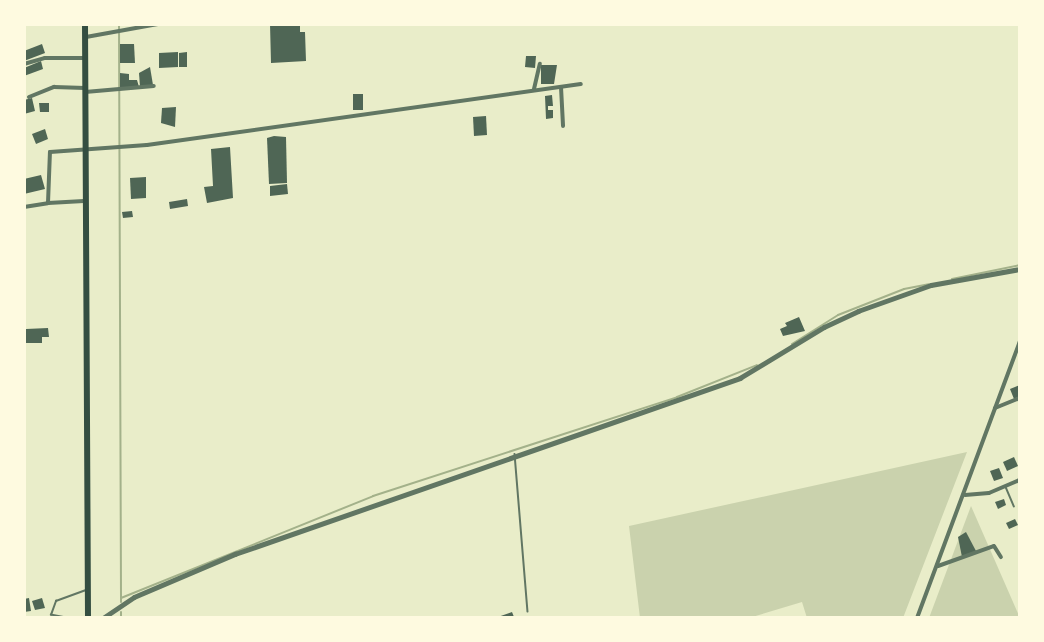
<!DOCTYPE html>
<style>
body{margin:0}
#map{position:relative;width:1044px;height:642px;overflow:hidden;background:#e9edc9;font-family:"Golos Text",sans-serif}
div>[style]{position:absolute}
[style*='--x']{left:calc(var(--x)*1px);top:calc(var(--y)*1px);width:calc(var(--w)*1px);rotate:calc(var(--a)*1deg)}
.green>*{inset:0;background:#cad2ad}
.stream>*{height:2px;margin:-1px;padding:0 1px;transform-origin:1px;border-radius:1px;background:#a3b18a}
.building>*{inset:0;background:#4f6655}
.service>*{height:1.5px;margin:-0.75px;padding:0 0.75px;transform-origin:0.75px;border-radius:0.75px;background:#617663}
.minor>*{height:4px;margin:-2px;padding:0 2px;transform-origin:2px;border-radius:2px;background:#617663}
.tertiary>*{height:4.5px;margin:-2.25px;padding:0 2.25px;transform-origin:2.25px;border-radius:2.25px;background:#617663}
.primary>*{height:6px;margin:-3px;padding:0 3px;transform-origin:3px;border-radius:3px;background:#344e41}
span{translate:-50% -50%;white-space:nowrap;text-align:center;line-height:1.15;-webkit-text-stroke:4.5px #fefae0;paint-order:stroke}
.frame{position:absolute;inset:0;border:26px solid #fefae0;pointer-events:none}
</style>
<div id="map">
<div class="green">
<i style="clip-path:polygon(967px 452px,903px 618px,807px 618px,802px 602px,749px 618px,640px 618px,629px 526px)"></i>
<i style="clip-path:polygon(971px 506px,1020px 618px,929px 618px)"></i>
</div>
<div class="stream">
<i style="--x:119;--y:24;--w:578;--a:89.8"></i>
<i style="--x:952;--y:279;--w:69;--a:-11.6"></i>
<i style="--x:792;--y:344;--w:54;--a:-32.2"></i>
<i style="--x:838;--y:315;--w:71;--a:-21.5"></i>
<i style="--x:904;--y:289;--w:25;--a:-11"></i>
<i style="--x:121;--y:598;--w:272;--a:-22"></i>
<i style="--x:373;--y:496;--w:320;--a:-18"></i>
<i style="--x:677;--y:397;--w:86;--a:-21.8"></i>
<i style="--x:121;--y:618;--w:6;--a:-90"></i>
</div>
<div class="building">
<i style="clip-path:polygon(270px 24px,300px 24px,300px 32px,305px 32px,306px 61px,271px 63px)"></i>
<i style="clip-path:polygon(42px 44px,45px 53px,24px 61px,24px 51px)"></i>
<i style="clip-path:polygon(120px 44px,134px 44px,135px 63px,120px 63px)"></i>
<i style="clip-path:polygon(178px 52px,178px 67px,159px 68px,159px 53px)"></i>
<i style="clip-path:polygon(187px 52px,187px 67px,179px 67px,179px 53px)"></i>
<i style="clip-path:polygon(526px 56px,536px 56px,535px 68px,525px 67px)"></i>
<i style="clip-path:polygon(41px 61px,43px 69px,24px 76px,24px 68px)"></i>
<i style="clip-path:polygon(541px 65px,557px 65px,554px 84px,541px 84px)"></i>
<i style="clip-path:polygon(150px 67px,153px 85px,140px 87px,139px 73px)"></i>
<i style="clip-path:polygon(120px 73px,129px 74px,129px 80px,137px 80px,139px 87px,120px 87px)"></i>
<i style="clip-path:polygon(353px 94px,363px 94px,363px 110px,353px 110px)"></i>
<i style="clip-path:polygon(552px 95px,553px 106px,548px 106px,548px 110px,553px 110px,553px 118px,546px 119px,545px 96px)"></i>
<i style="clip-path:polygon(32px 98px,35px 111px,24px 114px,24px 100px)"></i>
<i style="clip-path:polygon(39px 103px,49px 103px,49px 112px,40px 112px)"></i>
<i style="clip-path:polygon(176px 107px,175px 127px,161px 123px,162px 108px)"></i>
<i style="clip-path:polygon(486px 116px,487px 135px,474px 136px,473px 117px)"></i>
<i style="clip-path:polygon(45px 129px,48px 139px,36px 144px,32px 134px)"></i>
<i style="clip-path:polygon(274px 136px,286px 137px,287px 183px,269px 184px,267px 138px)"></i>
<i style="clip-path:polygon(230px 147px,233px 198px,207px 203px,204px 187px,213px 186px,211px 149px)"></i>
<i style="clip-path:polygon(41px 175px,45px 189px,24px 194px,24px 179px)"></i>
<i style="clip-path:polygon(146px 177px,146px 198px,131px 199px,130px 178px)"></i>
<i style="clip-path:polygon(287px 184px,288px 194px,270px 196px,270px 186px)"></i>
<i style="clip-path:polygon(187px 199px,188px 206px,170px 209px,169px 202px)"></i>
<i style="clip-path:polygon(132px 211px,133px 217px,123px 218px,122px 212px)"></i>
<i style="clip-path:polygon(799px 317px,805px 331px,783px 336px,780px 329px,787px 326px,785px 323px)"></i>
<i style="clip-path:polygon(48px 328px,49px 337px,42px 337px,42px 343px,26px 343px,26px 329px)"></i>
<i style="clip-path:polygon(1020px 385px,1020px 396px,1014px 399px,1010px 389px)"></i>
<i style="clip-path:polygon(1014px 457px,1018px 466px,1007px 471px,1003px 462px)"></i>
<i style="clip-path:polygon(999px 468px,1003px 478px,994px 481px,990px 471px)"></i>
<i style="clip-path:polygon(1004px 499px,1006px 505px,998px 509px,995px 502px)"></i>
<i style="clip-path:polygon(1015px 519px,1018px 525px,1009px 529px,1006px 523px)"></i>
<i style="clip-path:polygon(966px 532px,976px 551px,962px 557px,958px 537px)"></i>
<i style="clip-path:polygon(29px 598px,31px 611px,24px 612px,24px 599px)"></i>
<i style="clip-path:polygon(42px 598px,45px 608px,35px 610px,32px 601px)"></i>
<i style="clip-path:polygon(512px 612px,514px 617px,495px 618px)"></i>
</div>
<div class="service">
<i style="--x:515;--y:454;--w:158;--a:85.3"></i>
<i style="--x:1006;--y:487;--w:21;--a:67"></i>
<i style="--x:66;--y:618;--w:15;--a:-169"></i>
<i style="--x:51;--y:615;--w:15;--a:-70"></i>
<i style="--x:56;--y:601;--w:33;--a:-20"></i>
</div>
<div class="minor">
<i style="--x:86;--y:37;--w:73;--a:-10.2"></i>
<i style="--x:24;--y:64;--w:22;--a:-16"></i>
<i style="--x:45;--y:58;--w:40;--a:0"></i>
<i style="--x:561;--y:87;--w:39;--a:87"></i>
<i style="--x:534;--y:89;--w:26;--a:-77"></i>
<i style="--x:85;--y:92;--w:69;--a:-5"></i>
<i style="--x:29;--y:97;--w:27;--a:-22"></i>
<i style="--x:54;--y:87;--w:31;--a:2"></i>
<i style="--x:48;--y:203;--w:36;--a:-3"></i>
<i style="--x:24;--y:207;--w:24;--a:-9"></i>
<i style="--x:48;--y:203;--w:51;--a:-87.8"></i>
<i style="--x:50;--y:152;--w:97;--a:-4.1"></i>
<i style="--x:147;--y:145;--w:438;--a:-8"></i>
<i style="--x:995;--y:408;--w:27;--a:-22"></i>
<i style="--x:965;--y:495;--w:24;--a:-5"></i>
<i style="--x:989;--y:493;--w:34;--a:-23"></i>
<i style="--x:938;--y:566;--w:59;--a:-19.7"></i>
<i style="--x:994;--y:546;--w:13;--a:58"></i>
<i style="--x:917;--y:618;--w:296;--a:-69.6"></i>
</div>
<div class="tertiary">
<i style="--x:103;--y:618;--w:37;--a:-34"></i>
<i style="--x:134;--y:597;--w:110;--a:-23.1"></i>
<i style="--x:235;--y:554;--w:535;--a:-19.21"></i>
<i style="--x:740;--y:378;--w:98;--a:-31.3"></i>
<i style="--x:824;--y:327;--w:38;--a:-25"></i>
<i style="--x:858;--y:311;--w:77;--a:-19.6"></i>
<i style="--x:931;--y:285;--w:90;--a:-10.2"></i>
</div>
<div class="primary">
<i style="--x:85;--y:24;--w:594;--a:89.71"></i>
</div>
<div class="frame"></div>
</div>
